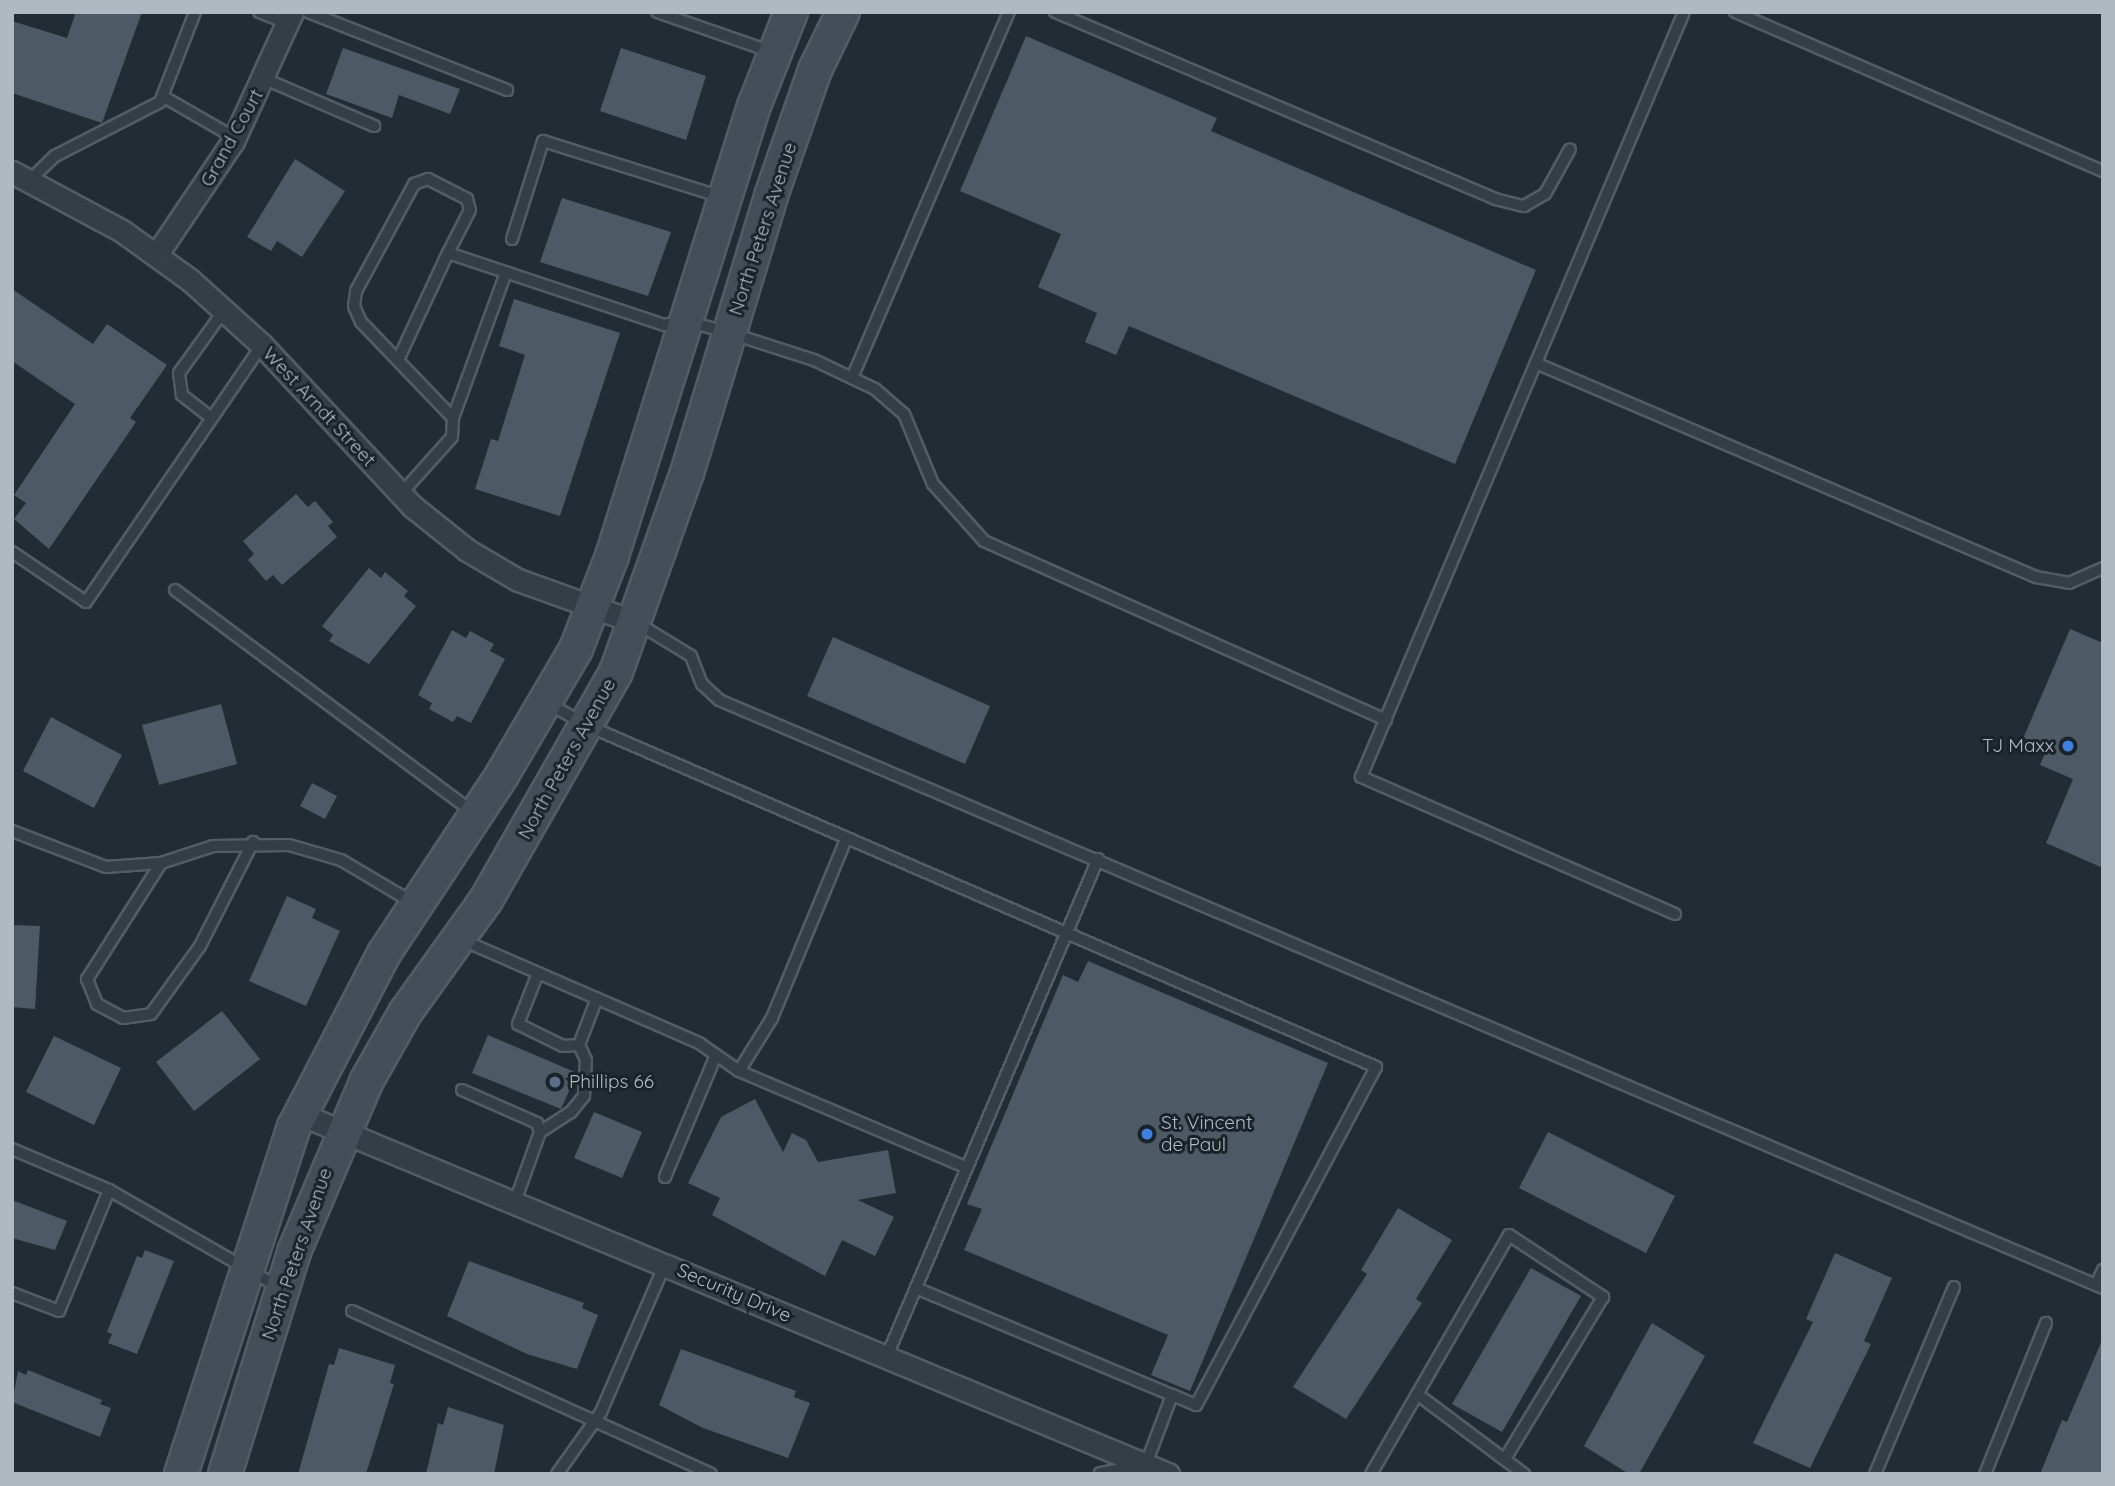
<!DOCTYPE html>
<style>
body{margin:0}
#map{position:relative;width:2115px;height:1486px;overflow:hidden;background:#222c35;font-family:Quicksand,sans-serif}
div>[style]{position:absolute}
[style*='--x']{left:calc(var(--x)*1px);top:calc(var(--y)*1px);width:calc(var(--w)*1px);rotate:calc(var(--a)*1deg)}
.building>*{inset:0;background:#4d5964}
.roads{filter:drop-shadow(2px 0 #525c63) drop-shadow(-2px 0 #525c63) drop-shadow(0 2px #525c63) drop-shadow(0 -2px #525c63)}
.service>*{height:10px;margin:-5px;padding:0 5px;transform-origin:5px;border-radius:5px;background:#353e46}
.minor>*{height:21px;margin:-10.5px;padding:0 10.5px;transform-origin:10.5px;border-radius:10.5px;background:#353e46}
.secondary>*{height:32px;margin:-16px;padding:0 16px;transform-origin:16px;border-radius:16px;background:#434e58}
.dots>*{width:19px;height:19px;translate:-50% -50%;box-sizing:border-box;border:4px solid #1b232a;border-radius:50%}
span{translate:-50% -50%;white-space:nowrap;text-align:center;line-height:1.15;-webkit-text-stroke:6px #1b232a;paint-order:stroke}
.street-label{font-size:19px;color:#afb9c2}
.poi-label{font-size:19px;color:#afb9c2}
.right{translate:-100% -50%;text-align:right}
.left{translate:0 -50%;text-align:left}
.frame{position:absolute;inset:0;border:14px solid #afb9c2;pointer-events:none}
</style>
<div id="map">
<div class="building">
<i style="clip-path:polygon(76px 12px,142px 12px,102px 123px,12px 93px,12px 21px,67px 38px)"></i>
<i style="clip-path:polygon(1026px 36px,1217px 118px,1211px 131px,1536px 270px,1455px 464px,1129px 326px,1116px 355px,1085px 342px,1097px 313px,1038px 287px,1061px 234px,960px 191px)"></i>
<i style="clip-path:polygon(343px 48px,460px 89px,450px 114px,399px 95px,392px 118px,326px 94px)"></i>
<i style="clip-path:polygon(621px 48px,706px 76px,686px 140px,600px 111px)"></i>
<i style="clip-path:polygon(295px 159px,345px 191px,302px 257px,277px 241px,271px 251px,247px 237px)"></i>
<i style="clip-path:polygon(562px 198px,671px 232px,648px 296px,540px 262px)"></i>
<i style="clip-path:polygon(12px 289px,93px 344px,107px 324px,167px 365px,130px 418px,136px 422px,49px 549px,14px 519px,26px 503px,14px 495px,75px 404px,12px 361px)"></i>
<i style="clip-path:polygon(514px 299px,620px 333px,560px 516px,475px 489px,491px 439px,498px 441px,525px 355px,499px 346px)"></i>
<i style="clip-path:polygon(296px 494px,308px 507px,315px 501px,333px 522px,328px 526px,337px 537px,282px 585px,273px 575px,266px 581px,248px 560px,254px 554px,243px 541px)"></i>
<i style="clip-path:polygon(369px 568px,381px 578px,385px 572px,408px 591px,404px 596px,416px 606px,369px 664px,329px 641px,333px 635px,322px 626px)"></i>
<i style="clip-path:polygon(2070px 629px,2103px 643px,2103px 868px,2046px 843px,2073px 779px,2040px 765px,2046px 751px,2022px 741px)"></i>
<i style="clip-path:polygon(452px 630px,466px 638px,470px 631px,494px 644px,490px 651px,505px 659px,471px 723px,457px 716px,453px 722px,429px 709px,432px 703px,418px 695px)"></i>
<i style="clip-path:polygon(833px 637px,990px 706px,965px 764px,807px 696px)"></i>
<i style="clip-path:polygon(221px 704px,237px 764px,159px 785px,142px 725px)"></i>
<i style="clip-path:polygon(51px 717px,122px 755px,94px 808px,23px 771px)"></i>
<i style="clip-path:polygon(312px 783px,337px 796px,325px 819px,300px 806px)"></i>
<i style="clip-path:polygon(287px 896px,316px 909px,312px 918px,340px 931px,306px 1006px,249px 981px)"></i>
<i style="clip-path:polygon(12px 925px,40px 926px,35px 1009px,12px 1007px)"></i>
<i style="clip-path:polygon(1088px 961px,1328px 1063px,1190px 1391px,1151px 1375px,1168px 1335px,964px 1250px,982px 1209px,967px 1204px,1063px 975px,1078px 982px)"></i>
<i style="clip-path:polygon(222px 1011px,260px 1059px,194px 1111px,156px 1062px)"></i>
<i style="clip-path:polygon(488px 1035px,577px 1073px,561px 1109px,472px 1073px)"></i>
<i style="clip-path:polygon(54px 1036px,121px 1068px,94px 1125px,26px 1092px)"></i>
<i style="clip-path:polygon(755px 1099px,783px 1152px,792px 1133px,806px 1140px,818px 1162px,888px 1150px,896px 1193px,858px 1200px,894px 1217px,875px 1256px,842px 1240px,825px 1276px,712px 1215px,720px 1198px,688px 1183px,721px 1117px)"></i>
<i style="clip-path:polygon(594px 1112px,642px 1132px,622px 1178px,574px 1158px)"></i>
<i style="clip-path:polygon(1548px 1132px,1675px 1196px,1646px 1253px,1519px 1188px)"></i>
<i style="clip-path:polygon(12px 1200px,67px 1221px,55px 1250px,12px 1238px)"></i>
<i style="clip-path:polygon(1398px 1208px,1452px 1240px,1416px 1299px,1422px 1303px,1346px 1419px,1293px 1387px,1367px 1274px,1361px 1270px)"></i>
<i style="clip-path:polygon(145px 1250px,174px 1261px,137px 1354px,108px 1343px,112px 1334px,107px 1332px,137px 1256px,142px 1258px)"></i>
<i style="clip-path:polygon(1835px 1253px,1892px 1278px,1864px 1341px,1871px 1344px,1810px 1468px,1753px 1443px,1813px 1322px,1806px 1319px)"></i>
<i style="clip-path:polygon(469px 1261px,584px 1303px,582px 1308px,598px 1315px,577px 1369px,527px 1354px,447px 1316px)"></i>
<i style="clip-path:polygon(1531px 1268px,1581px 1296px,1502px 1432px,1452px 1404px)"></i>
<i style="clip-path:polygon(1652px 1323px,1705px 1356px,1639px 1474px,1629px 1474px,1584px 1446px)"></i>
<i style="clip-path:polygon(2103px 1338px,2103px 1474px,2040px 1474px,2062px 1420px,2067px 1422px)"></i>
<i style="clip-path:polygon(339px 1348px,395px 1365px,390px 1383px,394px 1384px,366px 1474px,298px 1474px,329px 1364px,334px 1365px)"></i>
<i style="clip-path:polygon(681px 1349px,796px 1391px,794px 1397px,810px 1403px,788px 1458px,703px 1428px,659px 1405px)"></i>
<i style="clip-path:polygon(28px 1370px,102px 1400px,100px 1404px,111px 1408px,100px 1437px,12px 1402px,18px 1371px,26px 1375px)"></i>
<i style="clip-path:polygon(448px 1407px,504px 1425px,494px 1474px,426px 1474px,438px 1423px,443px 1425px)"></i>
</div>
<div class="roads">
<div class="service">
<i style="--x:259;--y:12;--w:31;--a:21"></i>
<i style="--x:308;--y:12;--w:214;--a:21.4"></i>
<i style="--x:657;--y:12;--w:122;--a:19.2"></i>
<i style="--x:1055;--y:12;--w:478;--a:23"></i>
<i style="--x:1495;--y:199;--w:30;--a:14"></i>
<i style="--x:1524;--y:206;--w:24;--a:-30"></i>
<i style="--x:1545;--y:194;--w:51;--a:-60.9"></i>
<i style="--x:1735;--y:12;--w:401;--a:23.4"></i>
<i style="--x:265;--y:79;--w:119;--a:23.3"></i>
<i style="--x:164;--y:97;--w:82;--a:30"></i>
<i style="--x:30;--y:180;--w:35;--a:-44"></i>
<i style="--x:55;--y:156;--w:118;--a:-27.2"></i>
<i style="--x:160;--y:102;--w:97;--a:-68.7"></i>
<i style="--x:512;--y:239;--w:103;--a:-72.4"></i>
<i style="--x:543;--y:141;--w:188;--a:17.4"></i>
<i style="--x:398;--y:360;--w:118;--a:-65"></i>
<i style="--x:1538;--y:364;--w:542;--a:23.16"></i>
<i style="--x:2036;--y:577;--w:34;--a:10"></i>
<i style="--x:2069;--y:583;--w:37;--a:-24"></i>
<i style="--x:852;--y:378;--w:398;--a:-66.8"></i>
<i style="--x:210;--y:417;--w:36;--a:-142"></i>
<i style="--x:182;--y:395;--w:22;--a:-98"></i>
<i style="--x:179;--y:373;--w:79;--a:-54.3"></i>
<i style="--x:453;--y:418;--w:155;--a:-70"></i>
<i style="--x:400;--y:495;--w:78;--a:-48.1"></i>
<i style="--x:452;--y:437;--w:19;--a:-87"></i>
<i style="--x:453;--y:418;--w:133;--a:-133.8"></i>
<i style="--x:361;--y:322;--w:17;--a:-114"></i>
<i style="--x:354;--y:306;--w:15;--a:-82"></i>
<i style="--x:356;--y:291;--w:122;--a:-61.5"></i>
<i style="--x:414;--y:184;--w:15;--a:-20"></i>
<i style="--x:428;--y:179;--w:44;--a:27.1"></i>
<i style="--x:467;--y:199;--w:11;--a:75"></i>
<i style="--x:470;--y:210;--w:48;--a:117.1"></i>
<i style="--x:448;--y:253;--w:228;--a:18.4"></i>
<i style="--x:664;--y:325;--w:22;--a:-10"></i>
<i style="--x:686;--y:321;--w:46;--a:15.3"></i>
<i style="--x:730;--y:333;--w:88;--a:17.8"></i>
<i style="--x:814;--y:360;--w:68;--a:25.4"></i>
<i style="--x:875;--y:389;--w:38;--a:41"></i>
<i style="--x:904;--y:414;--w:76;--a:67.5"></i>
<i style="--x:933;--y:484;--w:76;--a:48.2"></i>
<i style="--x:984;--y:541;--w:440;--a:24"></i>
<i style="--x:12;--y:552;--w:89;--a:34"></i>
<i style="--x:86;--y:602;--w:311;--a:-55.6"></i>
<i style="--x:175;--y:590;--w:373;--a:36.7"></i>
<i style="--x:637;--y:623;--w:63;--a:31.4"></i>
<i style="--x:691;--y:656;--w:30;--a:69"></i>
<i style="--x:702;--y:684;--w:23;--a:43"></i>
<i style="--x:719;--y:700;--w:1504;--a:23.02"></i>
<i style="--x:548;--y:703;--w:44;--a:30.1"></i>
<i style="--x:586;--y:725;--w:861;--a:23.41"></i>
<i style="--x:1376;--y:1067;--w:383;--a:118"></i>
<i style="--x:1196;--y:1405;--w:26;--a:-157"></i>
<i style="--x:1172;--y:1395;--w:74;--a:110.6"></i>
<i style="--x:1146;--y:1464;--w:47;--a:168.9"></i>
<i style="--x:12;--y:831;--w:101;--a:21"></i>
<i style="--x:106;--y:867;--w:55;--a:-4.2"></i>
<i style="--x:161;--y:863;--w:138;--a:122.5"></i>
<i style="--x:87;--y:979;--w:27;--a:68"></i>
<i style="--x:97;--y:1004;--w:30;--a:28"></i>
<i style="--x:123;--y:1018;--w:28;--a:-8"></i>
<i style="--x:151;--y:1014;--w:84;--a:-54.2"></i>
<i style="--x:200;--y:946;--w:117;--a:-63"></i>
<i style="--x:161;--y:863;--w:55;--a:-18.1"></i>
<i style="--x:213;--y:846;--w:76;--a:-0.8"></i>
<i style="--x:289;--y:845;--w:54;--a:16.1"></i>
<i style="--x:341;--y:860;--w:86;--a:30.7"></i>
<i style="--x:1675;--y:914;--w:343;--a:-156.4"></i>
<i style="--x:1361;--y:777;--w:830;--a:-67.11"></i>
<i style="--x:460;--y:939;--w:261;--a:23.5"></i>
<i style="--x:699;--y:1043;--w:49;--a:35"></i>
<i style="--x:739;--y:1071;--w:248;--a:23"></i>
<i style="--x:538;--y:973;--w:55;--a:111.4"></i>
<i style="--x:518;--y:1024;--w:50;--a:26.1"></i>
<i style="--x:563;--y:1046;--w:16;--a:-4"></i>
<i style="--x:739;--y:1071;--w:62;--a:-58.1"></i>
<i style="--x:772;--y:1018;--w:194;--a:-67.5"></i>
<i style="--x:462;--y:1090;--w:82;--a:23.7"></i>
<i style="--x:537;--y:1123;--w:9;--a:72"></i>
<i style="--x:540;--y:1132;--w:74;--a:109.7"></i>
<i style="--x:540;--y:1132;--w:37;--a:-33"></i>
<i style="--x:571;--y:1112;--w:21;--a:-51"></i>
<i style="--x:584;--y:1096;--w:36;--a:-87"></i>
<i style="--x:586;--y:1060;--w:17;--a:-115"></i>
<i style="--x:579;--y:1045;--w:50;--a:-69"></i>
<i style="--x:12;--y:1149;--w:105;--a:22.9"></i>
<i style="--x:109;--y:1190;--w:197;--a:29.8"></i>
<i style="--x:665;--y:1177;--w:132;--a:-67.3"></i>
<i style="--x:2096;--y:1285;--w:17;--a:-65"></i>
<i style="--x:916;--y:1288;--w:277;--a:22.7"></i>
<i style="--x:12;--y:1293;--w:50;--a:21"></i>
<i style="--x:59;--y:1311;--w:131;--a:-67.5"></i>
<i style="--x:352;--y:1311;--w:394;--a:24.4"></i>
<i style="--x:887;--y:1356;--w:540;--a:-67"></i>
<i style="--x:1417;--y:1394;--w:134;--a:36.8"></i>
<i style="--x:557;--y:1474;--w:76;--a:-54.6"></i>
<i style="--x:601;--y:1412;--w:161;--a:-66.6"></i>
<i style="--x:1371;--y:1474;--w:276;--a:-60"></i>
<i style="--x:1509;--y:1235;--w:113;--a:33.4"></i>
<i style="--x:1603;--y:1297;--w:189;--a:121.2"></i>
<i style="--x:1875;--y:1474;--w:203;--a:-67.1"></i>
<i style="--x:1985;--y:1474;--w:163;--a:-68"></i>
</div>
<div class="minor">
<i style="--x:12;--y:172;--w:125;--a:28.2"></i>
<i style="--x:122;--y:231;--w:84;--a:35.8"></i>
<i style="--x:190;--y:280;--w:97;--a:42.1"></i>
<i style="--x:262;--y:345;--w:220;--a:47"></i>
<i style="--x:412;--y:506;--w:70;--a:38.7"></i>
<i style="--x:467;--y:550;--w:59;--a:30.5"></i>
<i style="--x:518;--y:580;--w:124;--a:19.7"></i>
<i style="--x:157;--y:254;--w:136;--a:-56.1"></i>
<i style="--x:233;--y:141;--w:142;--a:-65.4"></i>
<i style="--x:300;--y:1114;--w:940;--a:22.53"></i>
</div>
<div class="secondary">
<i style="--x:181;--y:1474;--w:365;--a:-72"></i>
<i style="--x:294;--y:1127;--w:194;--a:-62.6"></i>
<i style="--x:383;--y:955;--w:216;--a:-56.5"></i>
<i style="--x:502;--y:775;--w:146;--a:-59.6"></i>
<i style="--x:576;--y:649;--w:100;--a:-68.8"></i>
<i style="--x:612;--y:556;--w:472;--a:-72.5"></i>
<i style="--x:754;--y:106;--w:101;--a:-68.5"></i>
<i style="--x:225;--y:1474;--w:232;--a:-72.7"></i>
<i style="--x:294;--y:1252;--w:185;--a:-67"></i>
<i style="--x:366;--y:1082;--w:79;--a:-60.5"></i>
<i style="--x:405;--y:1013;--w:139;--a:-54.4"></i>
<i style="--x:486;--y:900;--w:262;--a:-60.3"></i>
<i style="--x:616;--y:672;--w:211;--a:-70.4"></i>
<i style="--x:687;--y:473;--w:289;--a:-73.1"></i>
<i style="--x:771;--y:196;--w:133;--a:-70.8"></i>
<i style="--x:815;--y:70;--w:64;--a:-64.2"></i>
</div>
</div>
<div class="dots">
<i style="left:2068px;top:746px;background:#3f7fe0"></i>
<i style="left:555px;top:1082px;background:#5c6f8a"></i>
<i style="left:1147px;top:1134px;background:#3f7fe0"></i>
</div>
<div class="street-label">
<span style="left:232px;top:138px;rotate:-61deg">Grand Court</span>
<span style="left:763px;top:229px;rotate:-72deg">North Peters Avenue</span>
<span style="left:319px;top:407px;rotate:47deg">West Arndt Street</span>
<span style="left:567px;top:759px;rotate:-61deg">North Peters Avenue</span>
<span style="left:297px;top:1254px;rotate:-71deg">North Peters Avenue</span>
<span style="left:734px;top:1293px;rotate:23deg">Security Drive</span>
</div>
<div class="poi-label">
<span class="right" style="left:2054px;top:746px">TJ Maxx</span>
<span class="left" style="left:569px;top:1082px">Phillips 66</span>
<span class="left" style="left:1161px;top:1134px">St. Vincent<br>de Paul</span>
</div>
<div class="frame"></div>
</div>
